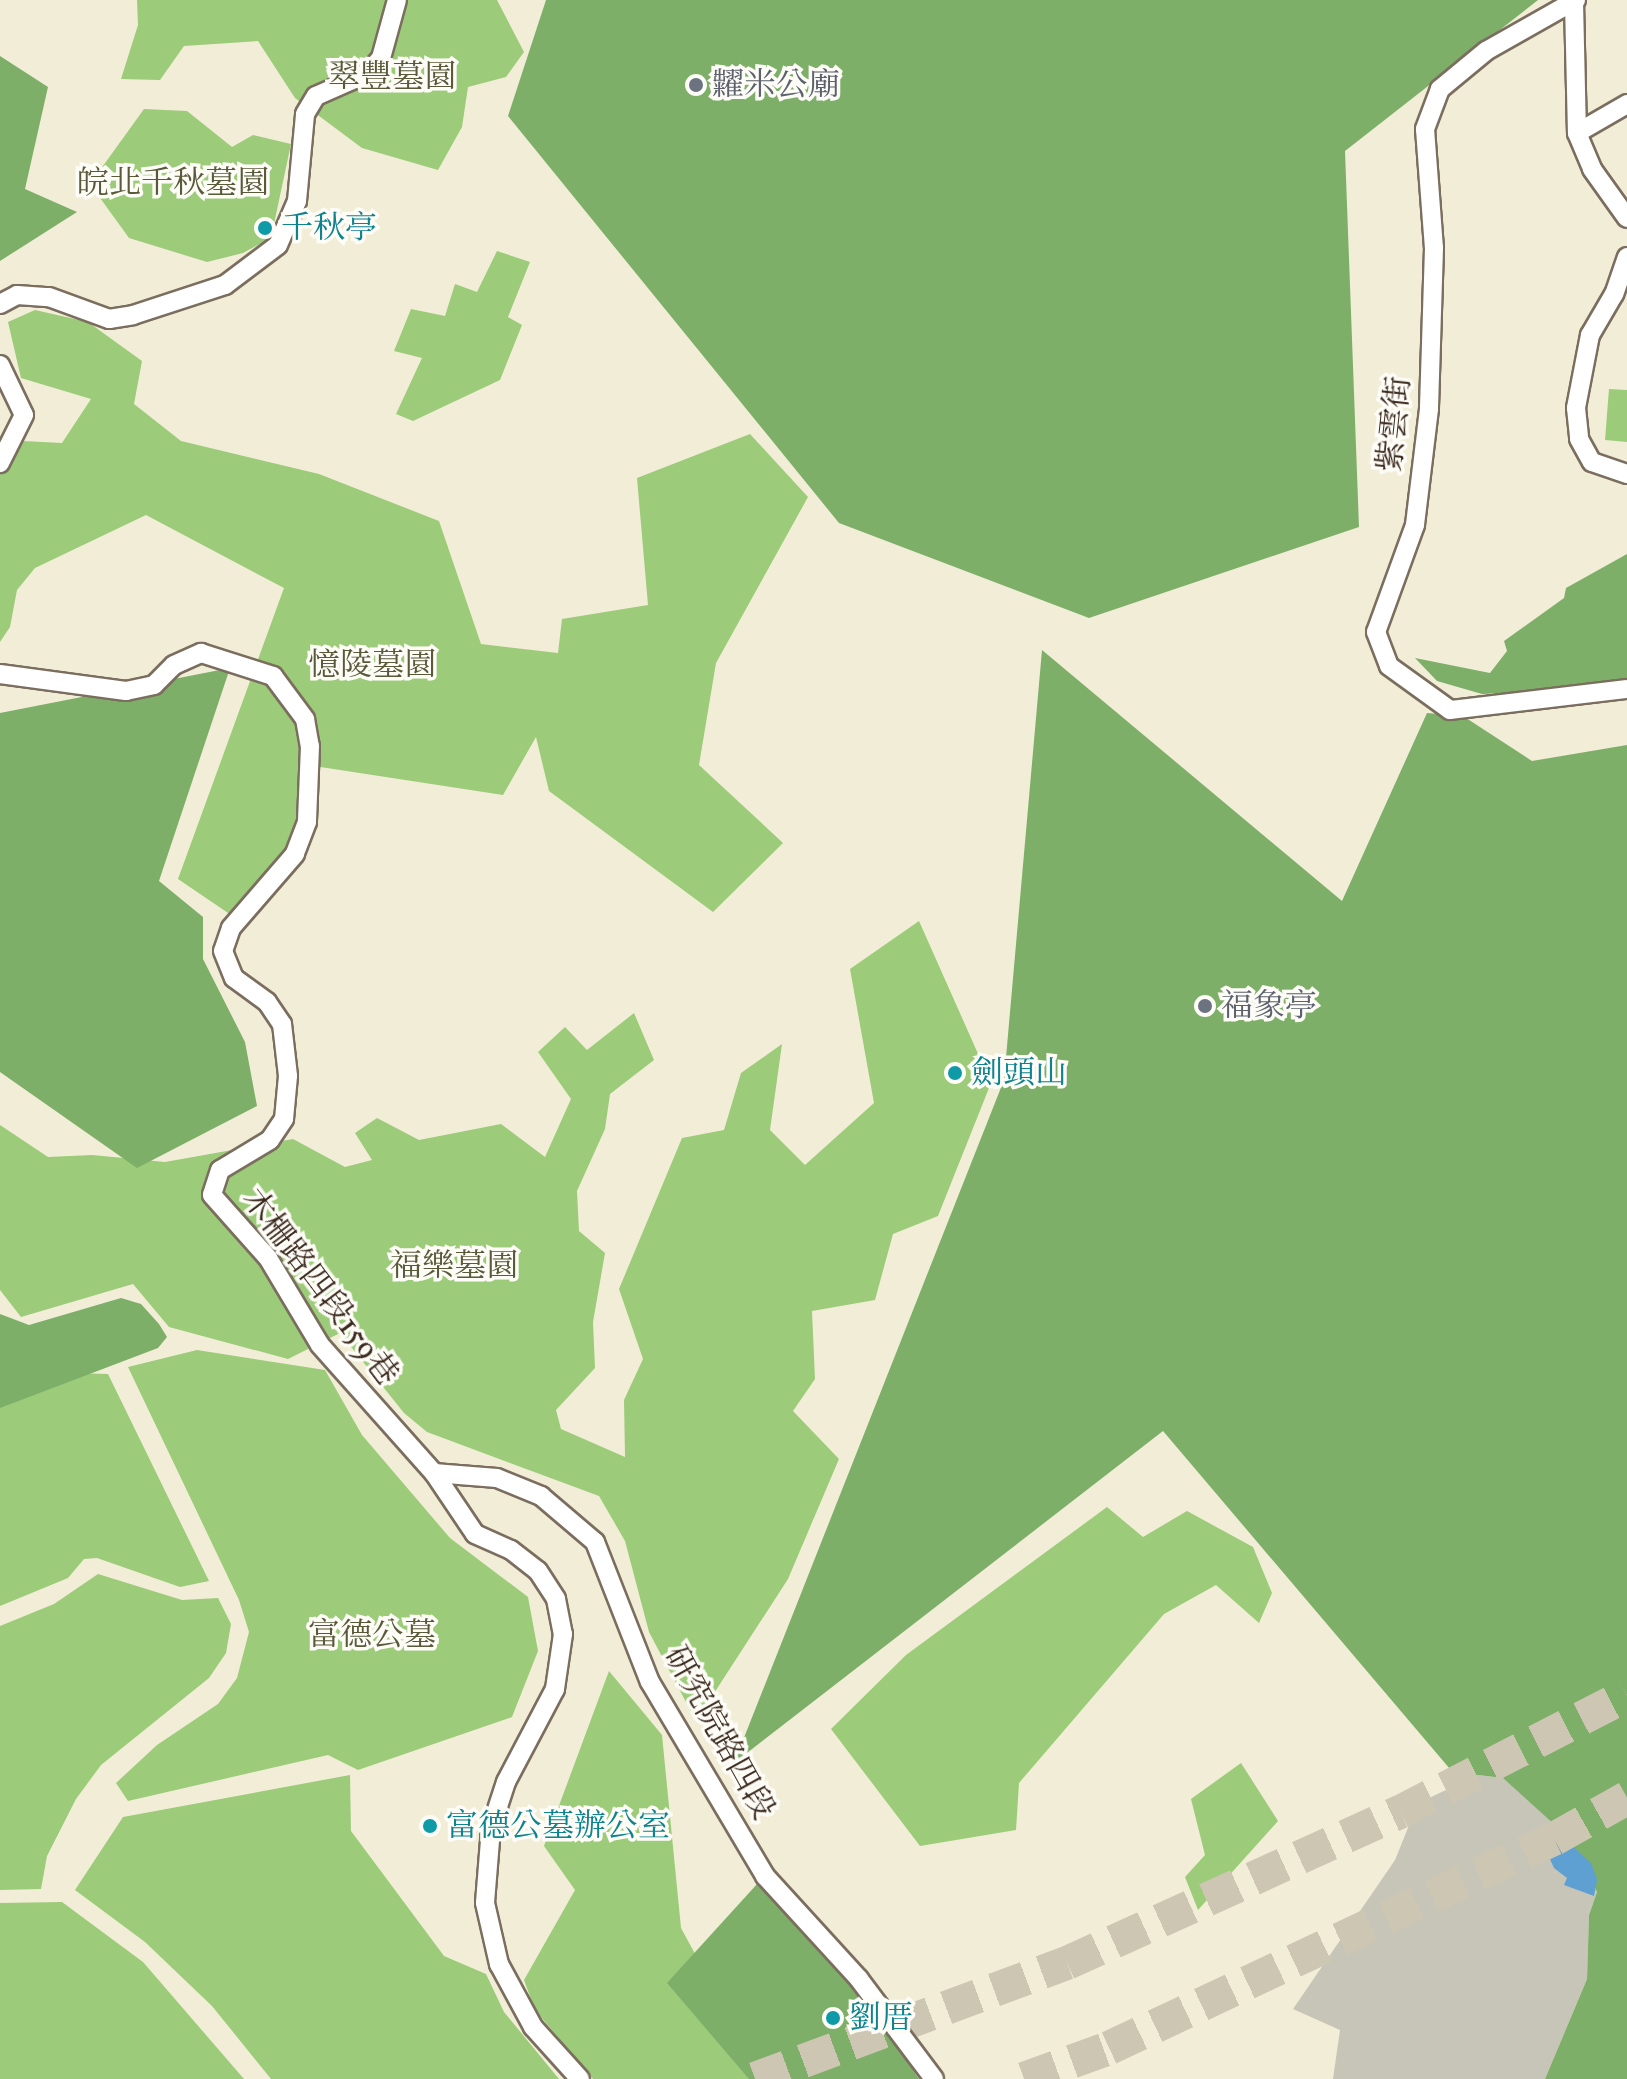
<!DOCTYPE html>
<meta charset="utf-8">
<style>
body{margin:0}
#map{position:relative;width:1627px;height:2079px;overflow:hidden;background:#f2edd7;font-family:"IM FELL Great Primer","Noto Serif TC",serif}
div>[style]{position:absolute}
[style*='--x']{left:calc(var(--x)*1px);top:calc(var(--y)*1px);width:calc(var(--w)*1px);rotate:calc(var(--a)*1deg)}
.industrial>*{inset:0;background:#c6c5b8}
.green>*{inset:0;background:#9ccb79}
.forest>*{inset:0;background:#7daf69}
.water>*{inset:0;background:#5ea0d2}
.highway-tunnel>*{height:34px;margin-top:-17px;transform-origin:0;background:repeating-linear-gradient(90deg,#cdc6b2 0 34px,transparent 0 51px)}
.roads{filter:drop-shadow(2px 0 #7b6e5f) drop-shadow(-2px 0 #7b6e5f) drop-shadow(0 2px #7b6e5f) drop-shadow(0 -2px #7b6e5f)}
.street>*{height:18px;margin:-9px;padding:0 9px;transform-origin:9px;border-radius:9px;background:#fff}
.dots>*{width:22px;height:22px;translate:-50% -50%;box-sizing:border-box;border:4px solid #fdfcf7;border-radius:50%}
span{translate:-50% -50%;white-space:nowrap;text-align:center;line-height:1.15;-webkit-text-stroke:7px #fdfcf7;paint-order:stroke}
.park-label{font-size:32px;color:#585a39}
.worship-label{font-size:32px;color:#5b616d}
.left{translate:0 -50%;text-align:left}
.culture-label{font-size:32px;color:#0d838f}
.street-label{font-size:32px;color:#3b2a1e}
</style>
<div id="map">
<div class="industrial">
<i style="clip-path:polygon(1478px 1775px,1503px 1778px,1530px 1799px,1566px 1836px,1597px 1892px,1589px 1915px,1587px 1979px,1545px 2079px,1333px 2079px,1340px 2030px,1293px 2009px,1395px 1860px,1414px 1813px,1429px 1798px)"></i>
</div>
<div class="green">
<i style="clip-path:polygon(137px 0,497px 0,524px 52px,506px 77px,468px 87px,462px 127px,438px 170px,362px 148px,295px 98px,258px 41px,184px 46px,160px 80px,121px 79px,138px 25px)"></i>
<i style="clip-path:polygon(144px 109px,187px 111px,232px 147px,253px 135px,291px 144px,271px 238px,243px 253px,207px 262px,129px 238px,90px 184px)"></i>
<i style="clip-path:polygon(497px 251px,530px 262px,508px 317px,522px 325px,500px 380px,413px 421px,396px 414px,422px 358px,394px 351px,411px 309px,445px 316px,455px 284px,477px 292px)"></i>
<i style="clip-path:polygon(35px 310px,88px 322px,142px 361px,134px 404px,181px 441px,319px 474px,439px 521px,481px 644px,558px 653px,562px 619px,648px 605px,637px 478px,750px 434px,808px 497px,716px 663px,699px 765px,783px 843px,713px 912px,549px 791px,536px 737px,503px 795px,314px 766px,295px 838px,267px 887px,234px 917px,178px 879px,284px 588px,146px 515px,35px 568px,17px 590px,10px 627px,0 642px,0 473px,23px 441px,62px 443px,91px 399px,21px 378px,8px 322px)"></i>
<i style="clip-path:polygon(1609px 389px,1627px 390px,1627px 442px,1605px 440px)"></i>
<i style="clip-path:polygon(919px 921px,991px 1083px,938px 1216px,893px 1234px,875px 1300px,812px 1311px,815px 1379px,793px 1411px,839px 1459px,788px 1579px,696px 1721px,649px 1632px,625px 1541px,599px 1496px,427px 1432px,404px 1413px,340px 1333px,288px 1359px,169px 1327px,133px 1284px,21px 1317px,0 1290px,0 1125px,48px 1157px,92px 1155px,165px 1162px,293px 1139px,345px 1167px,372px 1160px,355px 1133px,377px 1118px,419px 1140px,501px 1124px,545px 1157px,571px 1099px,538px 1052px,565px 1027px,587px 1050px,634px 1013px,654px 1060px,610px 1094px,605px 1129px,577px 1191px,579px 1231px,605px 1253px,593px 1322px,595px 1368px,556px 1410px,561px 1429px,625px 1457px,624px 1400px,643px 1359px,619px 1289px,682px 1138px,724px 1130px,741px 1073px,782px 1044px,770px 1130px,805px 1165px,874px 1103px,850px 969px)"></i>
<i style="clip-path:polygon(197px 1350px,325px 1370px,362px 1435px,450px 1538px,528px 1597px,538px 1651px,512px 1717px,358px 1770px,328px 1755px,128px 1801px,116px 1783px,157px 1745px,218px 1704px,237px 1678px,249px 1632px,239px 1600px,128px 1367px)"></i>
<i style="clip-path:polygon(73px 1373px,108px 1374px,209px 1581px,180px 1587px,97px 1558px,84px 1559px,68px 1578px,0 1606px,0 1404px)"></i>
<i style="clip-path:polygon(1107px 1507px,1143px 1537px,1187px 1511px,1253px 1547px,1272px 1593px,1259px 1623px,1216px 1585px,1164px 1614px,1019px 1783px,1016px 1830px,920px 1846px,831px 1729px,906px 1655px)"></i>
<i style="clip-path:polygon(98px 1574px,182px 1600px,218px 1598px,231px 1624px,226px 1653px,209px 1678px,101px 1765px,76px 1799px,47px 1856px,41px 1889px,0 1890px,0 1626px,54px 1604px)"></i>
<i style="clip-path:polygon(609px 1671px,662px 1735px,681px 1928px,763px 2079px,593px 2079px,535px 2010px,524px 1980px,575px 1890px,544px 1846px)"></i>
<i style="clip-path:polygon(1241px 1763px,1278px 1821px,1198px 1910px,1185px 1877px,1205px 1855px,1191px 1799px)"></i>
<i style="clip-path:polygon(350px 1775px,351px 1831px,444px 1956px,486px 1974px,504px 2012px,559px 2079px,271px 2079px,212px 2006px,145px 1942px,75px 1890px,123px 1817px)"></i>
<i style="clip-path:polygon(62px 1902px,143px 1962px,244px 2079px,0 2079px,0 1903px)"></i>
</div>
<div class="forest">
<i style="clip-path:polygon(546px 0,1538px 0,1345px 151px,1359px 527px,1089px 618px,839px 523px,508px 116px)"></i>
<i style="clip-path:polygon(0 56px,48px 87px,25px 189px,77px 212px,0 261px)"></i>
<i style="clip-path:polygon(1627px 554px,1627px 680px,1567px 690px,1482px 694px,1437px 681px,1415px 658px,1490px 673px,1507px 651px,1504px 641px,1564px 598px,1566px 588px)"></i>
<i style="clip-path:polygon(1042px 650px,1342px 901px,1427px 713px,1463px 716px,1532px 761px,1627px 745px,1627px 2079px,1545px 2079px,1587px 1979px,1589px 1915px,1597px 1892px,1567px 1836px,1503px 1778px,1478px 1775px,1461px 1782px,1163px 1431px,734px 1763px,1004px 1080px)"></i>
<i style="clip-path:polygon(230px 668px,159px 881px,203px 917px,203px 959px,245px 1042px,257px 1106px,137px 1168px,0 1072px,0 713px)"></i>
<i style="clip-path:polygon(121px 1298px,141px 1304px,159px 1324px,167px 1337px,158px 1348px,0 1408px,0 1314px,29px 1325px)"></i>
<i style="clip-path:polygon(758px 1883px,862px 1994px,919px 2079px,749px 2079px,667px 1983px)"></i>
</div>
<div class="water">
<i style="clip-path:polygon(1560px 1834px,1591px 1863px,1597px 1880px,1594px 1896px,1564px 1885px,1567px 1878px,1554px 1868px,1543px 1844px)"></i>
</div>
<div class="highway-tunnel">
<i style="--x:755;--y:2079;--w:333;--a:-20.4"></i>
<i style="--x:1067;--y:1963;--w:366;--a:-24.4"></i>
<i style="--x:1400;--y:1812;--w:255;--a:-27.3"></i>
<i style="--x:1024;--y:2079;--w:90;--a:-20"></i>
<i style="--x:1109;--y:2048;--w:492;--a:-25.2"></i>
<i style="--x:1554;--y:1839;--w:84;--a:-29.3"></i>
</div>
<div class="roads">
<div class="street">
<i style="--x:1576;--y:0;--w:103;--a:150.5"></i>
<i style="--x:1486;--y:51;--w:60;--a:140.4"></i>
<i style="--x:1440;--y:89;--w:43;--a:110.6"></i>
<i style="--x:1425;--y:129;--w:119;--a:85.7"></i>
<i style="--x:1434;--y:248;--w:161;--a:91.8"></i>
<i style="--x:1429;--y:409;--w:117;--a:96.9"></i>
<i style="--x:1415;--y:525;--w:114;--a:110"></i>
<i style="--x:1376;--y:632;--w:36;--a:69"></i>
<i style="--x:1389;--y:666;--w:75;--a:35.8"></i>
<i style="--x:1450;--y:710;--w:178;--a:-6.8"></i>
<i style="--x:1574;--y:2;--w:131;--a:88.7"></i>
<i style="--x:1577;--y:133;--w:39;--a:67"></i>
<i style="--x:1592;--y:169;--w:60;--a:54.5"></i>
<i style="--x:1577;--y:133;--w:58;--a:-30.1"></i>
<i style="--x:1627;--y:257;--w:39;--a:109"></i>
<i style="--x:1614;--y:294;--w:48;--a:120.3"></i>
<i style="--x:1590;--y:335;--w:74;--a:100.9"></i>
<i style="--x:1576;--y:408;--w:31;--a:84"></i>
<i style="--x:1579;--y:439;--w:26;--a:61"></i>
<i style="--x:1592;--y:462;--w:37;--a:19"></i>
<i style="--x:0;--y:304;--w:19;--a:-28"></i>
<i style="--x:17;--y:295;--w:32;--a:4"></i>
<i style="--x:49;--y:297;--w:64;--a:20.1"></i>
<i style="--x:109;--y:319;--w:24;--a:-9"></i>
<i style="--x:133;--y:315;--w:97;--a:-18.1"></i>
<i style="--x:225;--y:285;--w:66;--a:-37"></i>
<i style="--x:278;--y:245;--w:48;--a:-66.6"></i>
<i style="--x:297;--y:201;--w:87;--a:-84.7"></i>
<i style="--x:305;--y:114;--w:21;--a:-59"></i>
<i style="--x:316;--y:96;--w:57;--a:-23.9"></i>
<i style="--x:368;--y:73;--w:20;--a:-49"></i>
<i style="--x:381;--y:58;--w:60;--a:-74.6"></i>
<i style="--x:0;--y:365;--w:55;--a:64.4"></i>
<i style="--x:24;--y:415;--w:54;--a:116.6"></i>
<i style="--x:0;--y:674;--w:127;--a:7.7"></i>
<i style="--x:126;--y:691;--w:29;--a:-12"></i>
<i style="--x:154;--y:685;--w:28;--a:-45"></i>
<i style="--x:174;--y:665;--w:30;--a:-24"></i>
<i style="--x:201;--y:653;--w:76;--a:17.7"></i>
<i style="--x:273;--y:676;--w:54;--a:53.3"></i>
<i style="--x:305;--y:719;--w:27;--a:80"></i>
<i style="--x:310;--y:746;--w:76;--a:92.3"></i>
<i style="--x:307;--y:822;--w:34;--a:111"></i>
<i style="--x:295;--y:854;--w:98;--a:130.9"></i>
<i style="--x:231;--y:928;--w:24;--a:109"></i>
<i style="--x:223;--y:951;--w:29;--a:68"></i>
<i style="--x:234;--y:978;--w:41;--a:36"></i>
<i style="--x:267;--y:1002;--w:27;--a:56"></i>
<i style="--x:282;--y:1024;--w:52;--a:83.4"></i>
<i style="--x:288;--y:1076;--w:43;--a:95.3"></i>
<i style="--x:284;--y:1119;--w:25;--a:124"></i>
<i style="--x:270;--y:1140;--w:58;--a:149"></i>
<i style="--x:220;--y:1170;--w:26;--a:108"></i>
<i style="--x:212;--y:1195;--w:84;--a:48.4"></i>
<i style="--x:268;--y:1258;--w:101;--a:59.1"></i>
<i style="--x:320;--y:1345;--w:171;--a:48.3"></i>
<i style="--x:434;--y:1473;--w:73;--a:56.1"></i>
<i style="--x:475;--y:1534;--w:39;--a:24"></i>
<i style="--x:511;--y:1550;--w:34;--a:38"></i>
<i style="--x:538;--y:1571;--w:33;--a:57"></i>
<i style="--x:556;--y:1599;--w:36;--a:79"></i>
<i style="--x:563;--y:1634;--w:56;--a:98.3"></i>
<i style="--x:555;--y:1689;--w:105;--a:117.8"></i>
<i style="--x:506;--y:1782;--w:48;--a:108.1"></i>
<i style="--x:491;--y:1828;--w:75;--a:94.6"></i>
<i style="--x:485;--y:1903;--w:63;--a:77.1"></i>
<i style="--x:499;--y:1964;--w:72;--a:61.6"></i>
<i style="--x:533;--y:2027;--w:70;--a:47.9"></i>
<i style="--x:434;--y:1473;--w:63;--a:4.5"></i>
<i style="--x:497;--y:1478;--w:48;--a:22.2"></i>
<i style="--x:541;--y:1496;--w:71;--a:40.4"></i>
<i style="--x:595;--y:1542;--w:150;--a:68.6"></i>
<i style="--x:650;--y:1682;--w:226;--a:59.3"></i>
<i style="--x:765;--y:1876;--w:139;--a:47.6"></i>
<i style="--x:859;--y:1979;--w:125;--a:53.1"></i>
</div>
</div>
<div class="dots">
<i style="left:696px;top:85px;background:#6b7280"></i>
<i style="left:265px;top:228px;background:#0f9aa8"></i>
<i style="left:1205px;top:1006px;background:#6b7280"></i>
<i style="left:955px;top:1073px;background:#0f9aa8"></i>
<i style="left:430px;top:1826px;background:#0f9aa8"></i>
<i style="left:833px;top:2018px;background:#0f9aa8"></i>
</div>
<div class="park-label">
<span style="left:392px;top:77px">翠豐墓園</span>
<span style="left:173px;top:183px">皖北千秋墓園</span>
<span style="left:372px;top:665px">憶陵墓園</span>
<span style="left:454px;top:1266px">福樂墓園</span>
<span style="left:372px;top:1635px">富德公墓</span>
</div>
<div class="worship-label">
<span class="left" style="left:712px;top:85px">糶米公廟</span>
<span class="left" style="left:1221px;top:1006px">福象亭</span>
</div>
<div class="culture-label">
<span class="left" style="left:281px;top:228px">千秋亭</span>
<span class="left" style="left:971px;top:1073px">劍頭山</span>
<span class="left" style="left:446px;top:1826px">富德公墓辦公室</span>
<span class="left" style="left:849px;top:2018px">劉厝</span>
</div>
<div class="street-label">
<span style="left:1395px;top:424px;rotate:-84deg">紫雲街</span>
<span style="left:320px;top:1287px;rotate:53deg">木柵路四段159巷</span>
<span style="left:719px;top:1733px;rotate:61deg">研究院路四段</span>
</div>
</div>
